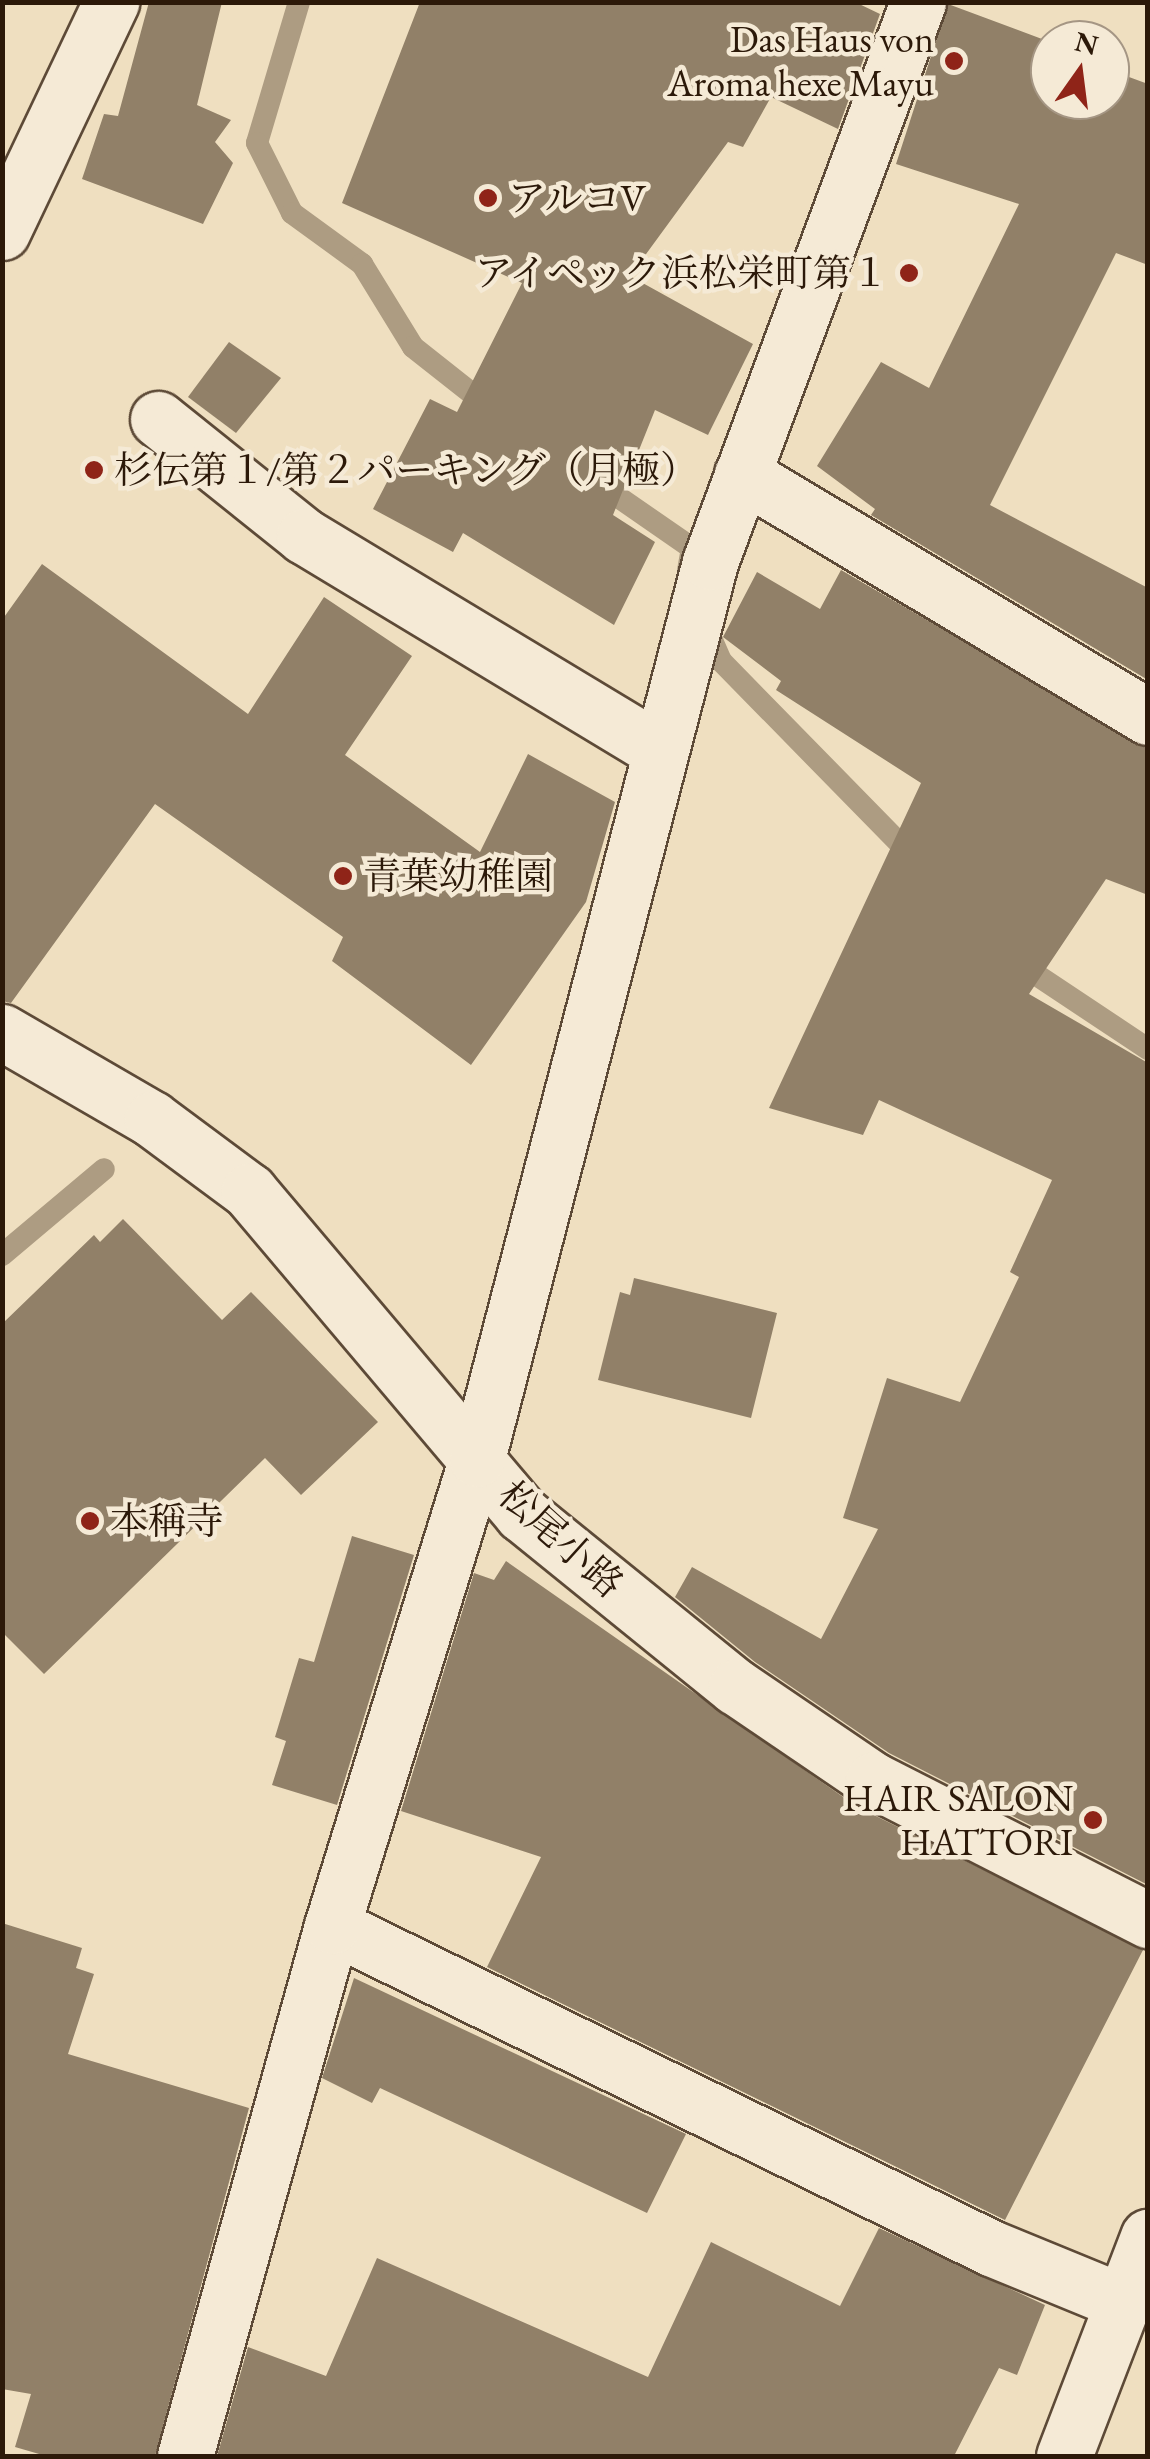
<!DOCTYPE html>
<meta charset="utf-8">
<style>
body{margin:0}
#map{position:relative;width:1150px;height:2459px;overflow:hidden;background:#efdfc0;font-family:"EB Garamond","Noto Serif JP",serif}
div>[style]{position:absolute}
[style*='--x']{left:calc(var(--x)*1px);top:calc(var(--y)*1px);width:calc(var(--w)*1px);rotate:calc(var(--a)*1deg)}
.stream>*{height:22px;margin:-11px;padding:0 11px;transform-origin:11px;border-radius:11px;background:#ad9c82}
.building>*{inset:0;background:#918068}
.roads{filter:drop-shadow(2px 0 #5d4a37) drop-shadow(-2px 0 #5d4a37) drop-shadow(0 2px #5d4a37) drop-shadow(0 -2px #5d4a37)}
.minor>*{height:55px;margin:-27.5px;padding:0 27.5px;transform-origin:27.5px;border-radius:27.5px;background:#f5ead6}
.dots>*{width:28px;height:28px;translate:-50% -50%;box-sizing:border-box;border:5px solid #f5ead6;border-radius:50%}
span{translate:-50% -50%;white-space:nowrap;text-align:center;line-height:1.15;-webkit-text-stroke:9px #f5ead6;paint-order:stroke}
.poi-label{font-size:38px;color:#2c1909}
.right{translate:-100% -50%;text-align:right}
.left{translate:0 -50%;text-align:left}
.street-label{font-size:38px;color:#2c1909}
.frame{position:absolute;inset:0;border:5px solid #2c1909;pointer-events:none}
.north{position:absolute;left:1030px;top:20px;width:100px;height:100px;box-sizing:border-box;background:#f5ead6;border:2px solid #a59684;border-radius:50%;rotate:14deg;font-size:28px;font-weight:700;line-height:40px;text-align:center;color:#2c1909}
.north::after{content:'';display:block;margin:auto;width:35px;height:45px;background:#8f2418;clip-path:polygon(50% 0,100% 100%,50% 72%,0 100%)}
</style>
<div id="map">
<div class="stream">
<i style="--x:299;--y:2;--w:147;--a:106.6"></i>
<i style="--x:257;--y:143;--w:78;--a:63.4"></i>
<i style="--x:292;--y:213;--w:87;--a:36.1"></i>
<i style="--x:362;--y:264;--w:97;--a:58.4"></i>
<i style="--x:413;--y:347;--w:97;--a:38.3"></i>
<i style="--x:598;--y:483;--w:114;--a:34.7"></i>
<i style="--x:692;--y:548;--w:23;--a:100"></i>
<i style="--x:705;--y:624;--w:40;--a:66.6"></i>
<i style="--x:721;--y:661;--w:277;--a:45.6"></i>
<i style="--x:1014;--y:960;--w:161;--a:33.6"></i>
<i style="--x:2;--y:1255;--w:133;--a:-40.1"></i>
</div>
<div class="building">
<i style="clip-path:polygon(149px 2px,222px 2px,197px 105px,231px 120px,215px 142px,233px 163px,203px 224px,82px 179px,104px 114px,118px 116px)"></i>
<i style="clip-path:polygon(420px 2px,855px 2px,880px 14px,838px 129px,771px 97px,743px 147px,728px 142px,630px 276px,753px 344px,708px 435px,655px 410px,613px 515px,655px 542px,614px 625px,463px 533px,453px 552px,373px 509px,430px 399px,457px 412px,522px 283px,342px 203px)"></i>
<i style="clip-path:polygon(948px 4px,1050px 42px,1050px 100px,1110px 100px,1110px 70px,1148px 84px,1148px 265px,1116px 253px,990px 505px,1148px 588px,1148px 680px,871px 515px,875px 509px,817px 466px,881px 362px,929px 388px,1019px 204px,896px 164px)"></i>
<i style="clip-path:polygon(229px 342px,281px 378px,236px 433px,188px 397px)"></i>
<i style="clip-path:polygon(42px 564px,248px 714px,324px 597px,412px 656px,345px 755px,480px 852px,528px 754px,615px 802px,586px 902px,471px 1065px,332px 961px,343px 937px,155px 804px,11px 1003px,2px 1001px,2px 620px)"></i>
<i style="clip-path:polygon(841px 570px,1148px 748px,1148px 895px,1106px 879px,1029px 994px,1148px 1063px,1148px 1885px,889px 1753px,755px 1662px,675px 1597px,692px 1567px,821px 1639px,878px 1529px,843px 1518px,887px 1378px,960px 1402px,1019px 1277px,1010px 1272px,1052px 1180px,879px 1100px,863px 1135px,769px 1108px,921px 783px,776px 690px,781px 681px,723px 637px,757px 572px,820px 609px)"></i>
<i style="clip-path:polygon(123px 1219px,222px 1320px,251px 1292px,378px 1422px,301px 1495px,265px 1458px,44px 1674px,2px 1632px,2px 1324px,94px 1235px,100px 1242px)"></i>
<i style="clip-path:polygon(634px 1278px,777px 1313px,751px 1418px,598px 1380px,620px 1292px,630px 1295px)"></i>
<i style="clip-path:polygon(352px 1536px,414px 1555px,337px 1805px,272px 1785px,286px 1741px,275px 1737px,299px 1658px,314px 1662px)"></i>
<i style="clip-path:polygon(506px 1561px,856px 1806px,1143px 1950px,1005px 2220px,487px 1967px,541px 1857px,401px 1811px,474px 1573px,494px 1580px)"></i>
<i style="clip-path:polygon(2px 1923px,82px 1948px,76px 1968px,94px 1974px,68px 2054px,249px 2108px,155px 2456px,46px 2456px,15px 2447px,31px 2394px,2px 2389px)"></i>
<i style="clip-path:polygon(354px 1978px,686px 2134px,647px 2213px,380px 2088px,372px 2103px,322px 2078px)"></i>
<i style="clip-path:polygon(879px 2228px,1045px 2305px,1017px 2375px,999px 2368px,954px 2456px,217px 2456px,248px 2347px,326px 2376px,377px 2258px,648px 2377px,711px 2242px,840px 2306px)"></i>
</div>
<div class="roads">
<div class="minor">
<i style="--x:2;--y:232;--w:255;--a:-64.6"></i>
<i style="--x:158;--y:419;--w:187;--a:38.7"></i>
<i style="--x:304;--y:536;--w:416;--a:31.1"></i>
<i style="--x:742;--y:474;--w:473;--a:30.9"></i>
<i style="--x:2;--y:1032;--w:173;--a:30.1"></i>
<i style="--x:152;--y:1119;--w:121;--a:36.6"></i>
<i style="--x:249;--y:1191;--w:423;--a:49.8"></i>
<i style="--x:522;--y:1514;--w:275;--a:39"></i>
<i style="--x:736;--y:1687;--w:166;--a:34.2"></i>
<i style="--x:873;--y:1780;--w:309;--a:27"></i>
<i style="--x:332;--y:1926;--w:733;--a:26.04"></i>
<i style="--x:991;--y:2248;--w:145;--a:22.3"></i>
<i style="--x:185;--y:2456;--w:550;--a:-74.5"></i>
<i style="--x:332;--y:1926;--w:489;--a:-72.8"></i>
<i style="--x:477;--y:1459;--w:927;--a:-75.44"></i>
<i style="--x:710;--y:562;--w:597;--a:-69.62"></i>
<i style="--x:1064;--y:2456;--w:235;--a:-69"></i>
</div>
</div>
<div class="dots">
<i style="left:954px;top:61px;background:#8f2418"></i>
<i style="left:488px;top:198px;background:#8f2418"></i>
<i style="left:909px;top:273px;background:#8f2418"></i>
<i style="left:94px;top:470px;background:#8f2418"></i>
<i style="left:343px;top:876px;background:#8f2418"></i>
<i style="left:90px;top:1521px;background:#8f2418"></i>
<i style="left:1093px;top:1820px;background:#8f2418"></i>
</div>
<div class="poi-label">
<span class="right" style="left:934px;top:61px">Das Haus von<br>Aroma hexe Mayu</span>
<span class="left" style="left:508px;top:198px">アルコⅤ</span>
<span class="right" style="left:889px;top:273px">アイペック浜松栄町第１</span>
<span class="left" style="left:114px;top:470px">杉伝第１/第２パーキング（月極）</span>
<span class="left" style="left:363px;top:876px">青葉幼稚園</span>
<span class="left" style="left:110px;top:1521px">本稱寺</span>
<span class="right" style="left:1073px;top:1820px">HAIR SALON<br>HATTORI</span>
</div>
<div class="street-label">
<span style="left:561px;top:1539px;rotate:42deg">松尾小路</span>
</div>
<div class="frame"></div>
<div class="north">N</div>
</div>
